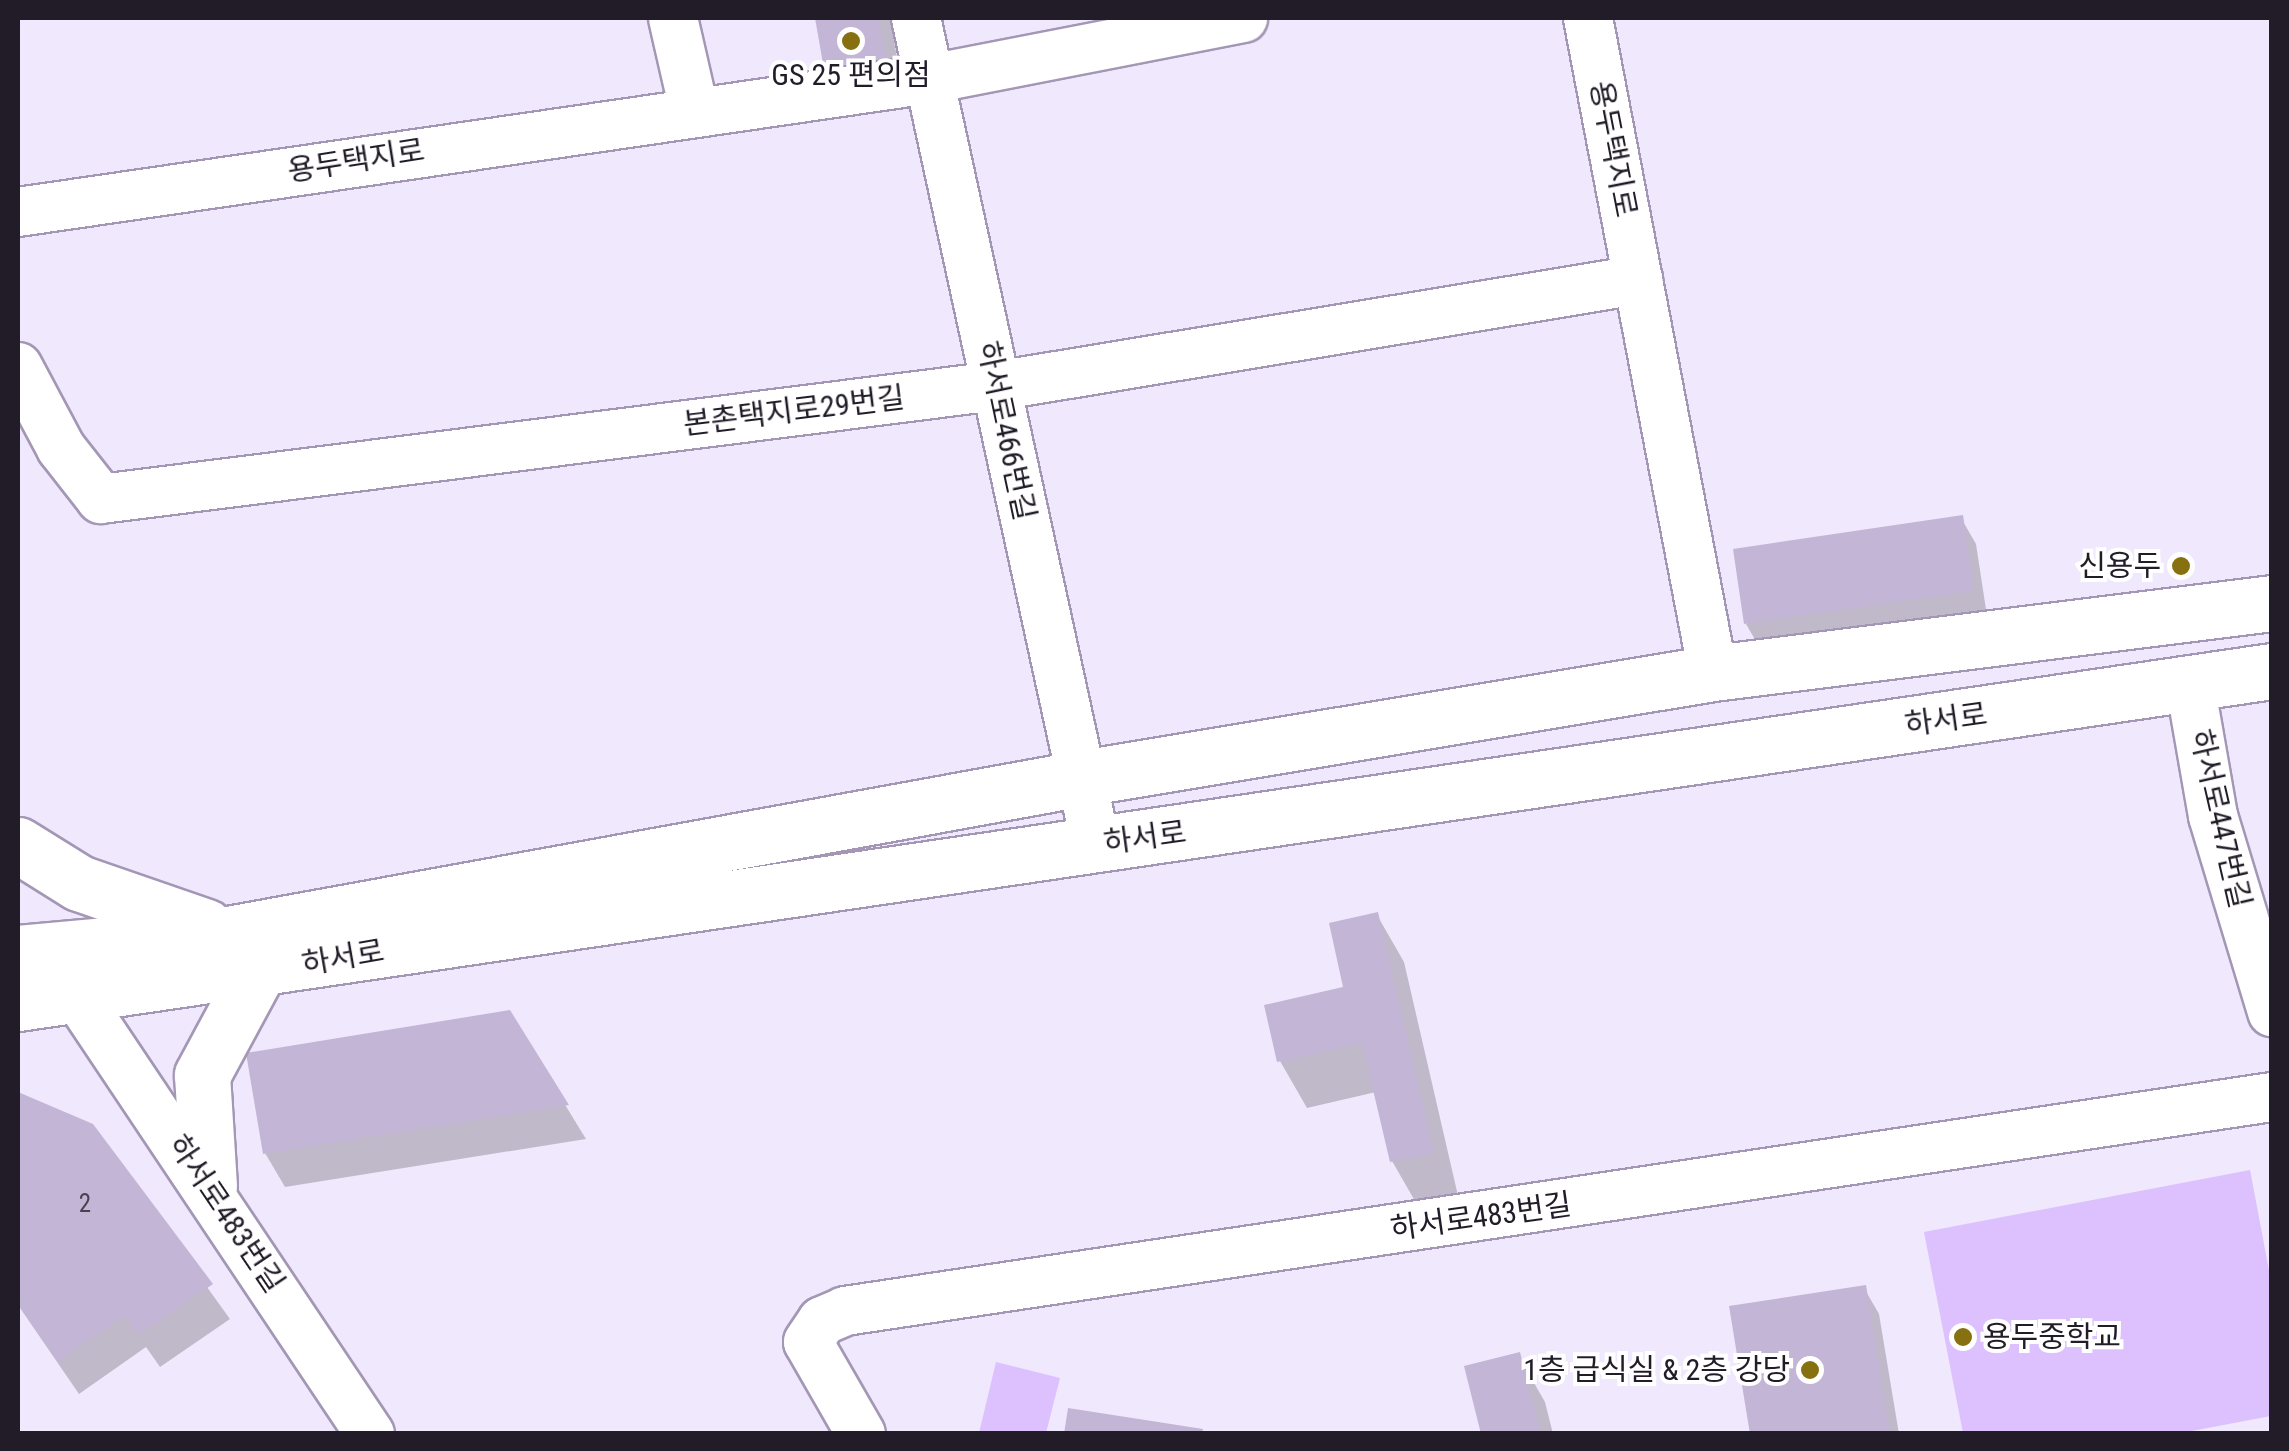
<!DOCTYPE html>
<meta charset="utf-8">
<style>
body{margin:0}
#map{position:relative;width:2289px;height:1451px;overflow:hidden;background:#f0e8fc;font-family:"Roboto Condensed","Noto Sans KR",sans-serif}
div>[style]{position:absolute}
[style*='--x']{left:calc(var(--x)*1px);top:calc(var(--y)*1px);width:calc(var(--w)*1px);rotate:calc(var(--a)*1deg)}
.green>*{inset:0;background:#dcc1fe}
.shadow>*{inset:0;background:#0003}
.building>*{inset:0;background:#c3b5d5}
.roads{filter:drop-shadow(2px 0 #a497b6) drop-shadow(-2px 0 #a497b6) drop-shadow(0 2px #a497b6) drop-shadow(0 -2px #a497b6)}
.street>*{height:48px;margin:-24px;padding:0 24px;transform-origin:24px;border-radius:24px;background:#fff}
.secondary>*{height:55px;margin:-27.5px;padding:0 27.5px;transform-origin:27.5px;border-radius:27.5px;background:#fff}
.dots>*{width:28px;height:28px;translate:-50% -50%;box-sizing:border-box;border:5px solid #fff;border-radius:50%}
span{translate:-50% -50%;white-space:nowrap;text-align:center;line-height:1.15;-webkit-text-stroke:8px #fff;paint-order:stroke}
.number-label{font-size:25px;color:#4a4253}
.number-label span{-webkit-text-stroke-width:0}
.poi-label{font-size:30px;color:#211c28}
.right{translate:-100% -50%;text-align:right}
.left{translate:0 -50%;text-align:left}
.street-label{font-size:30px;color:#211c28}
.frame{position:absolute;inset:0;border:20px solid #211c28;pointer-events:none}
</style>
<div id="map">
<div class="green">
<i style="clip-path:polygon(2250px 1170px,2271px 1281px,2271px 1416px,2181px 1433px,1963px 1433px,1924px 1232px)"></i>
<i style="clip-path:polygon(996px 1362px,1060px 1378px,1046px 1433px,979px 1433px)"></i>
</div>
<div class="shadow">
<i style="clip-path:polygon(817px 18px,890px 18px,904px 97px,827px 74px)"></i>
<i style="clip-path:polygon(1961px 518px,1976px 544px,1987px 616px,1761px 650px,1746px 624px)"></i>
<i style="clip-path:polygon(1377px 915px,1404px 962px,1459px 1200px,1419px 1208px,1392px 1161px,1376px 1092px,1307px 1108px,1280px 1061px,1346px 989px)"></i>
<i style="clip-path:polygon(509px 1013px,586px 1139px,285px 1187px,265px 1153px)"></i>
<i style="clip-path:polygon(18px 1095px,91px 1126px,230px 1319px,160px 1367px,146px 1347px,79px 1394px,18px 1305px)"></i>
<i style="clip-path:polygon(1864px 1288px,1879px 1314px,1899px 1434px,1753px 1434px)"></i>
<i style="clip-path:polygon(1518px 1355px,1545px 1402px,1553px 1434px,1483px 1434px)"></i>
</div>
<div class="building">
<i style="clip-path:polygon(815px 18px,878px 18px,887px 64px,825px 75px)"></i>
<i style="clip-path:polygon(1963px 515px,1974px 591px,1744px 624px,1733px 549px)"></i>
<i style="clip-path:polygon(1378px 912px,1434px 1153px,1390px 1162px,1362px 1043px,1277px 1062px,1264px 1005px,1343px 987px,1329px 923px)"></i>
<i style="clip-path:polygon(510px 1010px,569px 1105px,263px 1154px,246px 1053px)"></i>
<i style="clip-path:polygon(18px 1092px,93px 1124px,213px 1284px,138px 1335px,125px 1315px,58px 1362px,18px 1304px)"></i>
<i style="clip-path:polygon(1866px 1285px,1890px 1434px,1750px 1434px,1729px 1306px)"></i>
<i style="clip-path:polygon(1520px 1352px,1540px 1434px,1481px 1434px,1464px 1366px)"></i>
<i style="clip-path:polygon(1068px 1408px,1203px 1429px,1202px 1434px,1064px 1434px)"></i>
</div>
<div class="roads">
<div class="street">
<i style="--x:673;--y:18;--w:94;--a:77.1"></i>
<i style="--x:916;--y:18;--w:846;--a:77.72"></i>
<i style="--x:1588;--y:18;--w:667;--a:79.2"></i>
<i style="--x:18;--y:212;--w:922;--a:-8.3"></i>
<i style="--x:930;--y:79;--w:319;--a:-11"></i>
<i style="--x:18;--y:367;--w:92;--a:62"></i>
<i style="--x:61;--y:448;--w:65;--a:51.9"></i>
<i style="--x:101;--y:499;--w:902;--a:-7.2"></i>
<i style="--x:996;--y:386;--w:651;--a:-9.38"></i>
<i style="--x:2190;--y:684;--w:134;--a:80.1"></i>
<i style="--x:2213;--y:816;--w:205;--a:73.2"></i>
<i style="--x:77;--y:996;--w:527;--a:56.22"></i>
<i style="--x:861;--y:1434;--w:106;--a:-119.9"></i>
<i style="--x:808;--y:1342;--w:25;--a:-56"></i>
<i style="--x:822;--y:1321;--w:25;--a:-23"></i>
<i style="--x:845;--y:1311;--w:1443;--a:-8.53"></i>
</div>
<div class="secondary">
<i style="--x:18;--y:845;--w:72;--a:31.9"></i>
<i style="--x:79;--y:883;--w:134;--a:19.1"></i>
<i style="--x:18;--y:953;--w:211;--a:-5.2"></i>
<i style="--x:228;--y:934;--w:868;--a:-10.35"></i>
<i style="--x:1082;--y:778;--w:640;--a:-9.45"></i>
<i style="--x:1713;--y:673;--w:563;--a:-7.14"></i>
<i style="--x:18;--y:1003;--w:2278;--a:-8.38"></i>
<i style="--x:209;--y:1186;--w:111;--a:-93.6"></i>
<i style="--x:202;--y:1075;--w:116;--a:-61.7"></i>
</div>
</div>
<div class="dots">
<i style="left:851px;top:41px;background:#86700f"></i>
<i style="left:2181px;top:566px;background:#86700f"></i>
<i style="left:1963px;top:1337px;background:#86700f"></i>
<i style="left:1810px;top:1370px;background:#86700f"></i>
</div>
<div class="number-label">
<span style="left:85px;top:1204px">2</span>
</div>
<div class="poi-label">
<span style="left:851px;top:75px">GS 25 편의점</span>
<span class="right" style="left:2161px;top:566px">신용두</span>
<span class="left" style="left:1983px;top:1337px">용두중학교</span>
<span class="right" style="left:1790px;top:1370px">1층 급식실 &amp; 2층 강당</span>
</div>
<div class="street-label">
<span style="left:1613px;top:149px;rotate:79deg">용두택지로</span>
<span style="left:356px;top:161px;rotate:-9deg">용두택지로</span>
<span style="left:794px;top:411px;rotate:-7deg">본촌택지로29번길</span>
<span style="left:1006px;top:431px;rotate:78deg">하서로466번길</span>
<span style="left:1946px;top:720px;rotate:-8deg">하서로</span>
<span style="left:2220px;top:819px;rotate:77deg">하서로447번길</span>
<span style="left:1145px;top:838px;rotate:-8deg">하서로</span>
<span style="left:343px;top:958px;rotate:-10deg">하서로</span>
<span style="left:226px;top:1214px;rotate:56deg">하서로483번길</span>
<span style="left:1481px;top:1217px;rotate:-8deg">하서로483번길</span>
</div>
<div class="frame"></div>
</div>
